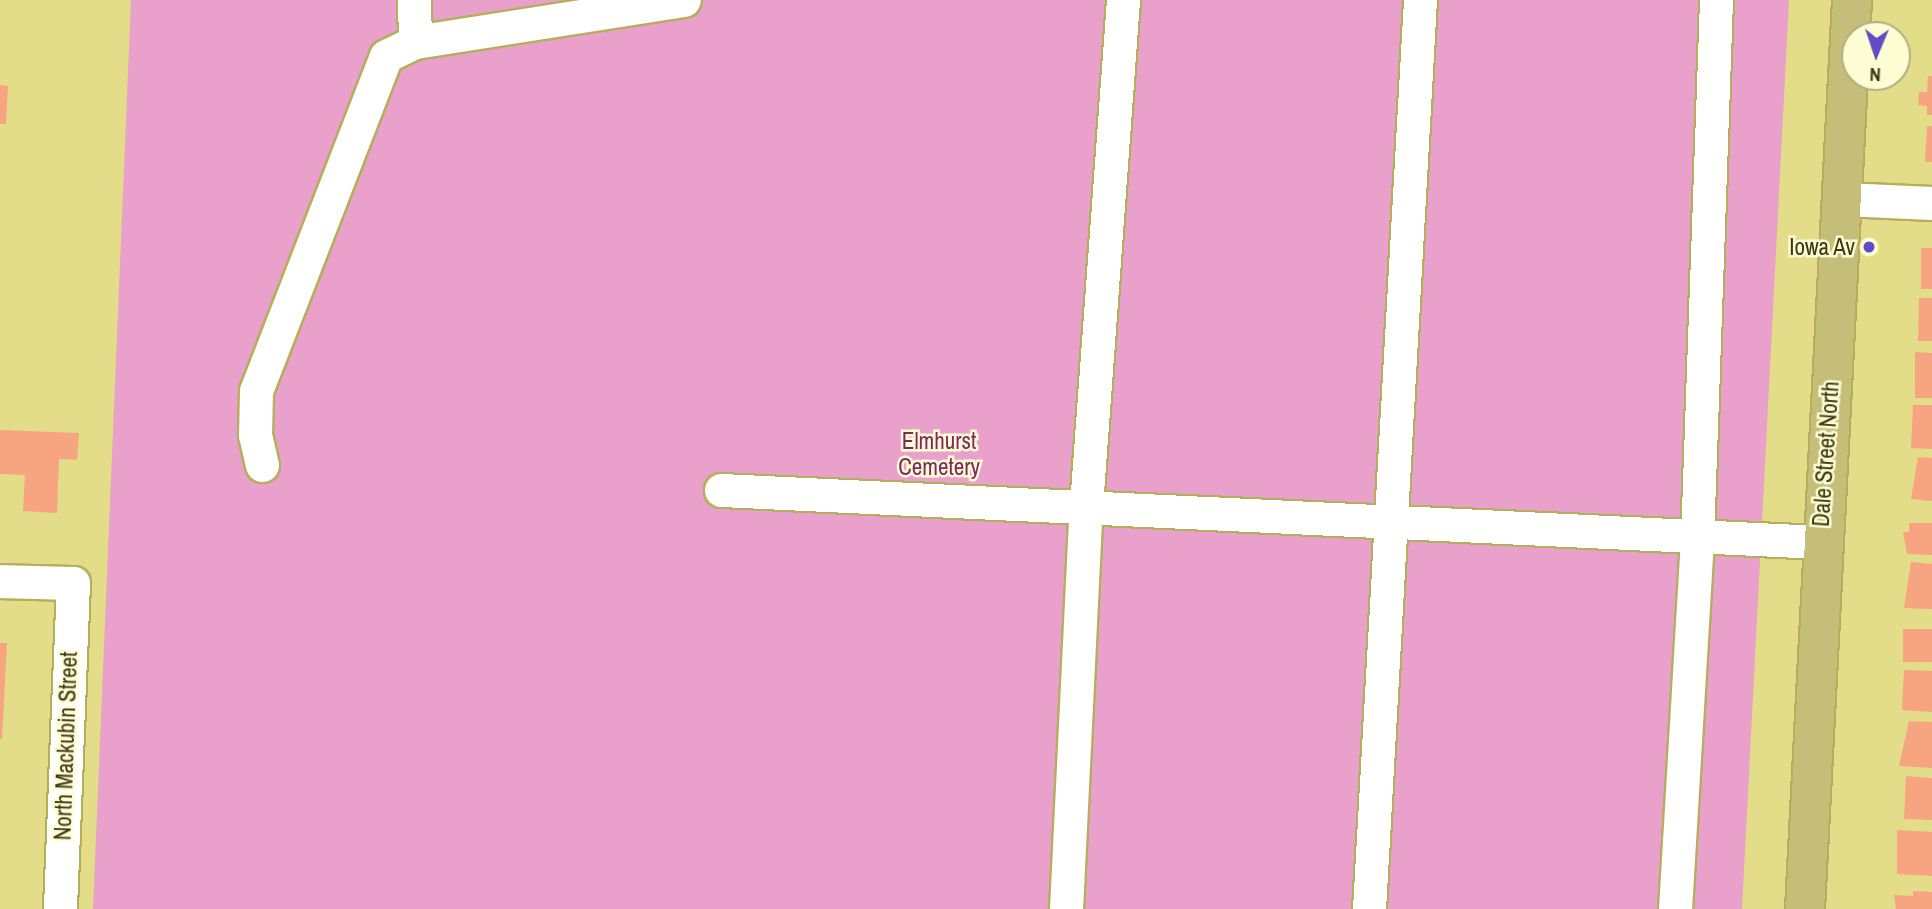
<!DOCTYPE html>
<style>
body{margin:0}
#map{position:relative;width:1932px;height:909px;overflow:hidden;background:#e3dc88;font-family:"Archivo Narrow",sans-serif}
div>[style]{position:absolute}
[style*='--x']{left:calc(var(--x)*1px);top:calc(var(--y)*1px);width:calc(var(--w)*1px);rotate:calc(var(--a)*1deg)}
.green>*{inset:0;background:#e9a0ca}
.building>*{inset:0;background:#f7a480}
.roads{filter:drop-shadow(2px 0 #b5ae5b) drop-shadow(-2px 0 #b5ae5b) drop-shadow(0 2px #b5ae5b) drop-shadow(0 -2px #b5ae5b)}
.minor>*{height:33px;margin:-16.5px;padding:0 16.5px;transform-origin:16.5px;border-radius:16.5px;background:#fff}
.major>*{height:38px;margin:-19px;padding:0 19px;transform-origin:19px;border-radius:19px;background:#c4be79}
.dots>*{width:19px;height:19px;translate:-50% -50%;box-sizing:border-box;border:4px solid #fefcd3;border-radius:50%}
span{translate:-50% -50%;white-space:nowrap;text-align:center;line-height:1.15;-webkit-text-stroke:5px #fefcd3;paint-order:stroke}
.poi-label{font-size:23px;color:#3c3815}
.right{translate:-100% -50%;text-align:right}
.park-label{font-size:23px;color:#812763}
.street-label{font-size:23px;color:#3c3815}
.north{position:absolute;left:1841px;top:21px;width:70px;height:70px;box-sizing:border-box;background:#fefcd3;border:2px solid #b0ae87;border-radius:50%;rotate:182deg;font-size:19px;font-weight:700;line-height:28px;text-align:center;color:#3c3815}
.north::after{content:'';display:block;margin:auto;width:24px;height:32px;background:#5e4dc6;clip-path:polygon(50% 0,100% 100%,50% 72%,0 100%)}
</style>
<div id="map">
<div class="green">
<i style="clip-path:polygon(131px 0,1789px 0,1742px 909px,93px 909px)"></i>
</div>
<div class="building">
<i style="clip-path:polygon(1928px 76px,1932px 76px,1932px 115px,1927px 115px,1927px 106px,1918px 105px,1919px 92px,1927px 92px)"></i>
<i style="clip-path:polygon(0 85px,8px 86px,6px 124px,0 124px)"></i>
<i style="clip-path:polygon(1927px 126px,1932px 126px,1932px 162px,1925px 162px)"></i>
<i style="clip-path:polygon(1921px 248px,1932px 248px,1932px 289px,1921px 289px)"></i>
<i style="clip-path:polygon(1919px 298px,1932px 298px,1932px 341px,1918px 341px)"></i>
<i style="clip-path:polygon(1915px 352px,1932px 353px,1932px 398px,1915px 398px)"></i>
<i style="clip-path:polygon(1913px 405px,1932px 405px,1932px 449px,1911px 448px)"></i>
<i style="clip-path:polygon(0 430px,79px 433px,77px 460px,59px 459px,57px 513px,23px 511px,25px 475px,0 474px)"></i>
<i style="clip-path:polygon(1918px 457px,1932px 458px,1932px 501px,1911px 499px)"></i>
<i style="clip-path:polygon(1909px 523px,1932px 523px,1932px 555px,1907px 554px,1903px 532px,1909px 532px)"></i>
<i style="clip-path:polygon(1911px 562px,1932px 564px,1932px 609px,1904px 608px)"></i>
<i style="clip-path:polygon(1903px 629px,1932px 629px,1932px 662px,1903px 662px)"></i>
<i style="clip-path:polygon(0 643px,7px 643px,2px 739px,0 739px)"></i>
<i style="clip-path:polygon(1904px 670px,1932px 671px,1932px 712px,1902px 710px)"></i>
<i style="clip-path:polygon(1909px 721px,1932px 722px,1932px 768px,1899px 766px)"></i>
<i style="clip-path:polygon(1906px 776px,1932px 778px,1932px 820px,1904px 819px)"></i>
<i style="clip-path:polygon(1897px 830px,1932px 832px,1932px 876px,1897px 874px)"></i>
<i style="clip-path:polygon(1913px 891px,1932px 892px,1932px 909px,1896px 909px,1894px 895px,1913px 896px)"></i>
</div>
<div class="roads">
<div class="minor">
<i style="--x:414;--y:0;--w:42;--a:88.6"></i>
<i style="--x:1843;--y:199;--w:89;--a:2.6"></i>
<i style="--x:262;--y:465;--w:31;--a:-103"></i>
<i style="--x:255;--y:435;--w:44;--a:-88.7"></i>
<i style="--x:256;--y:391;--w:359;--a:-68.8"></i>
<i style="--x:386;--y:56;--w:32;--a:-26"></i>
<i style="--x:415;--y:42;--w:272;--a:-8.9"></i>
<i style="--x:721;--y:490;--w:1101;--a:2.71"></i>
<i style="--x:0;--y:581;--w:73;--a:1.6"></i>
<i style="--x:73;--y:583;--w:326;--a:92.3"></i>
<i style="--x:1066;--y:909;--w:403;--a:-87.2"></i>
<i style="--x:1086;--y:506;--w:507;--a:-85.82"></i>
<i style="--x:1369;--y:909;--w:910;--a:-86.79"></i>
<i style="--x:1675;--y:909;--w:371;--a:-86.6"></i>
<i style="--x:1697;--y:539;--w:539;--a:-87.98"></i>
</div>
<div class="major">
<i style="--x:1805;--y:909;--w:910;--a:-87.04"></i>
</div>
</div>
<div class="dots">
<i style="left:1869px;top:247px;background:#5e4dc6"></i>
</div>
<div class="poi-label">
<span class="right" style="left:1855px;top:247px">Iowa Av</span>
</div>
<div class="park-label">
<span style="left:939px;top:454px">Elmhurst<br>Cemetery</span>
</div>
<div class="street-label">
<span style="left:1826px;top:454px;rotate:-86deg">Dale Street North</span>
<span style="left:66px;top:746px;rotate:-88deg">North Mackubin Street</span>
</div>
<div class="north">N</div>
</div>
